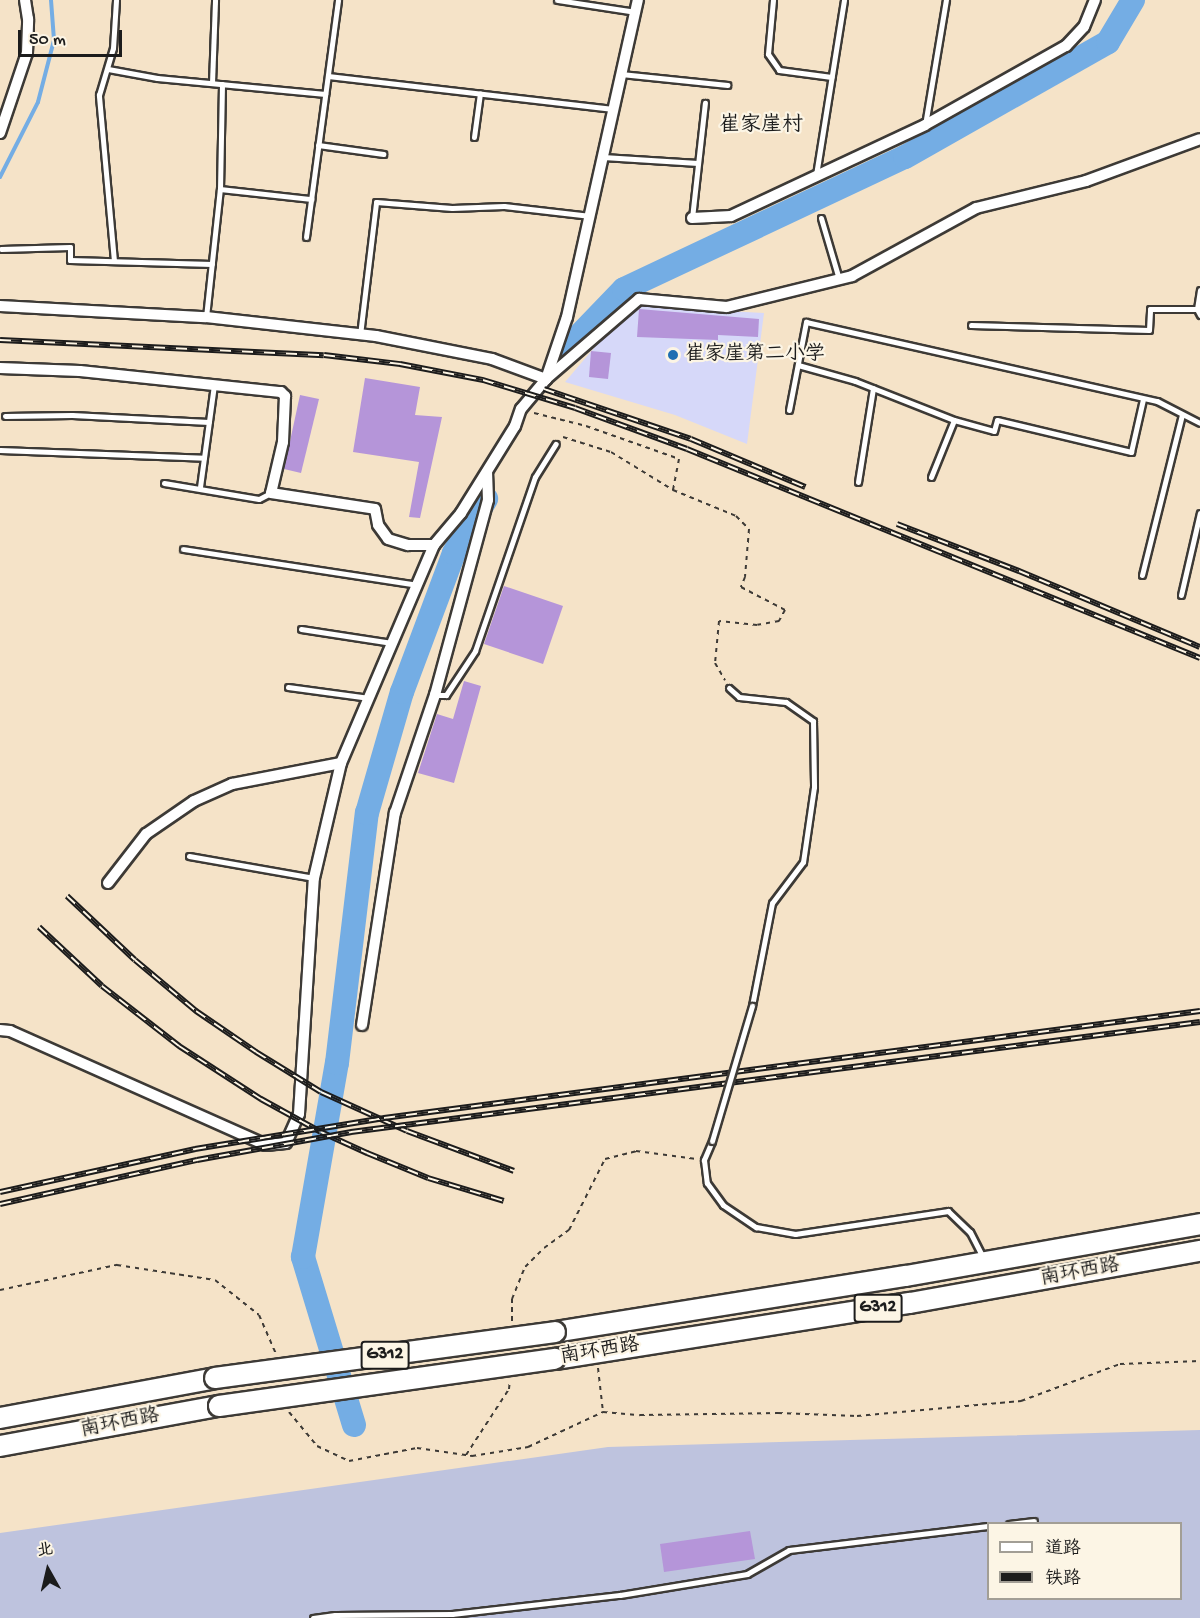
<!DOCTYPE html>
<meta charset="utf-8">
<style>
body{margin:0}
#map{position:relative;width:1200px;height:1618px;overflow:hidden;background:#f5e3c8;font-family:"Gochi Hand","LXGW WenKai TC",sans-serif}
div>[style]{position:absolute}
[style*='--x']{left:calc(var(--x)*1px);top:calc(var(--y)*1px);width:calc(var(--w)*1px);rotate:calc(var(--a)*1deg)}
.built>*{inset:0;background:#d6d8f9}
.industrial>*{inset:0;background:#bec3de}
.stream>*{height:4px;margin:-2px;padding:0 2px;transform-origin:2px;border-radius:2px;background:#74ade4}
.river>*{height:24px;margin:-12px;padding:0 12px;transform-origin:12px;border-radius:12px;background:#74ade4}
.building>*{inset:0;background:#b595d9}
.path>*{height:2px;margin-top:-1px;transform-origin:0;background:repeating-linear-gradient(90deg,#3d3a36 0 4.5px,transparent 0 9px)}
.roads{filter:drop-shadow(2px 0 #3d3a36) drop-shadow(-2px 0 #3d3a36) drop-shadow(0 2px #3d3a36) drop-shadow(0 -2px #3d3a36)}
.lane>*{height:5px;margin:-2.5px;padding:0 2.5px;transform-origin:2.5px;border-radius:2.5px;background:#fff}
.street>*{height:10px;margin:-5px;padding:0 5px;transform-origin:5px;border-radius:5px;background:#fff}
.highway>*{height:20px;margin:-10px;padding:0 10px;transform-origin:10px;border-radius:10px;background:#fff}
.rail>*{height:6px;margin-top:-3px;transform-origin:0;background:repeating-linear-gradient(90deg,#fcf5e5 0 11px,#1c1c1c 0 22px);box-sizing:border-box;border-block:2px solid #1c1c1c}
.bridges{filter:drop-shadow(2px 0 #3d3a36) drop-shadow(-2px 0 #3d3a36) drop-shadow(0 2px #3d3a36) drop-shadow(0 -2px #3d3a36)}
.lane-bridge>*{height:5px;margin:-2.5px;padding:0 2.5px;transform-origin:2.5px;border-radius:2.5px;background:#fff}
.highway-bridge>*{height:20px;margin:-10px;padding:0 10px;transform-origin:10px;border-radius:10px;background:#fff}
.dots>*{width:16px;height:16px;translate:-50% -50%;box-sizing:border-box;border:3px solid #fcf5e5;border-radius:50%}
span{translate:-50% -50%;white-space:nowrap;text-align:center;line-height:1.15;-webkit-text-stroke:4.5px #fcf5e5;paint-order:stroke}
.shield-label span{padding:2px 4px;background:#fcf5e5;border:2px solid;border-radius:4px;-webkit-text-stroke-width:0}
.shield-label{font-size:18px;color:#1c1c1c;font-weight:700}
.poi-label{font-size:20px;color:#1c1c1c}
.left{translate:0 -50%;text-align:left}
.street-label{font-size:20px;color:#1c1c1c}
.neighbourhood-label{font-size:21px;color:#1c1c1c}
.legend{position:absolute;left:987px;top:1522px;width:195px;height:78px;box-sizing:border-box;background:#fcf5e5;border:2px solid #a29e95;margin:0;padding:8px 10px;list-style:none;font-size:18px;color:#1c1c1c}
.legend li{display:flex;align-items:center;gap:12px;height:30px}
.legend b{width:30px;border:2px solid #a29e95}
.north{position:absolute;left:18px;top:1540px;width:60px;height:60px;-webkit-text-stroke:4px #fcf5e5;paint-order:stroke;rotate:352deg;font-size:16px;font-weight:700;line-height:24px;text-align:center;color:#1c1c1c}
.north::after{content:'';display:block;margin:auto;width:21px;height:27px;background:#1c1c1c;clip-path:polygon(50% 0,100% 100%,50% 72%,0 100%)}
.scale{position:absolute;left:18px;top:30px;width:104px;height:27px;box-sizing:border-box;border:3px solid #1c1c1c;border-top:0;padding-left:8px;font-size:18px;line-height:21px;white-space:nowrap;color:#1c1c1c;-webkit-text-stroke:4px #fcf5e5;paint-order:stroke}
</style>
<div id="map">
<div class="built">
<i style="clip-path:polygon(634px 306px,764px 313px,747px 444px,675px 415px,565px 382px,611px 328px)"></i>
</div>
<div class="industrial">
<i style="clip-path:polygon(evenodd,1200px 1430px,1200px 1618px,0 1618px,0 1533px,608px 1447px,1200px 1430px,988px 1524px,1180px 1524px,1180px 1598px,988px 1598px,988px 1524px)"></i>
</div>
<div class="stream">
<i style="--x:0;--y:177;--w:84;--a:-63.1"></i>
<i style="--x:38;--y:102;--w:64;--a:-75.5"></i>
<i style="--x:54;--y:40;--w:40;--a:-94.3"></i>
</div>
<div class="river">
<i style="--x:569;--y:346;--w:79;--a:-46"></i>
<i style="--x:624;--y:289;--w:310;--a:-25.2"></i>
<i style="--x:905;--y:157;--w:233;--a:-29.5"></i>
<i style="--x:1108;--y:42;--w:49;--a:-59.2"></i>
<i style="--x:354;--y:1425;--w:176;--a:-106.9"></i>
<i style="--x:303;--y:1257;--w:197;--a:-80.1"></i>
<i style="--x:337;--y:1063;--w:252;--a:-83.2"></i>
<i style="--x:367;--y:813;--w:126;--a:-73.9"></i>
<i style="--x:402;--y:692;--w:148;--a:-69.5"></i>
<i style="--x:454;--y:553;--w:63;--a:-59.3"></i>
</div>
<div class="building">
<i style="clip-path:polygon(639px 309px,759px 319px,758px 337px,718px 335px,718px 340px,637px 337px)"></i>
<i style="clip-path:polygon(591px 351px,611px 353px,608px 379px,589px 377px)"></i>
<i style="clip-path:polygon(365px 378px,420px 387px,415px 415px,442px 417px,420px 518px,409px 517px,419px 462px,353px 452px)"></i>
<i style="clip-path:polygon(300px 395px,319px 399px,301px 473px,284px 469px)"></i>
<i style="clip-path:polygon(504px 586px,563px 606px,543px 664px,484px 644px)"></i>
<i style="clip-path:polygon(464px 681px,481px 686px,454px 783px,418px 773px,437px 714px,453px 719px)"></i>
<i style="clip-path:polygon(750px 1531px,755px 1559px,664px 1572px,660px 1544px)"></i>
</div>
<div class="path">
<i style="--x:534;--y:413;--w:54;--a:14"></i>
<i style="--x:586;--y:426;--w:99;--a:19.5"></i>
<i style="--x:679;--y:459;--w:32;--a:101"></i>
<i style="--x:563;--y:437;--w:50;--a:17.4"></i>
<i style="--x:611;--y:452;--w:73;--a:31.5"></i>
<i style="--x:673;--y:490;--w:68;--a:22.4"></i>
<i style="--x:736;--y:516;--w:18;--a:45"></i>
<i style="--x:749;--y:529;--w:48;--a:94.8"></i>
<i style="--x:745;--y:577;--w:11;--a:112"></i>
<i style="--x:741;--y:587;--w:50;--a:27.6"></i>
<i style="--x:785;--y:610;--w:13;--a:119"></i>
<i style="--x:779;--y:621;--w:22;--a:170"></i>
<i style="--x:757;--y:625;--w:38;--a:-174"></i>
<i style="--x:719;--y:621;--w:42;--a:95.4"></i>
<i style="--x:715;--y:663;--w:20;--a:60"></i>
<i style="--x:0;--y:1290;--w:120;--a:-12.1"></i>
<i style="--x:117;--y:1265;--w:99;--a:8.7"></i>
<i style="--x:215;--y:1280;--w:56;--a:38.5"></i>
<i style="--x:259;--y:1315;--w:43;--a:66.4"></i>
<i style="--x:512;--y:1321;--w:22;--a:-90"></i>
<i style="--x:512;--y:1299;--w:35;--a:-68"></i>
<i style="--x:525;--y:1267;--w:27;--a:-45"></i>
<i style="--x:544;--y:1248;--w:31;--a:-36"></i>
<i style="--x:569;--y:1230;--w:80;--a:-63.1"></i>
<i style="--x:605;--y:1159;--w:32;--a:-14"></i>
<i style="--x:636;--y:1151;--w:61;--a:7.6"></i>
<i style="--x:598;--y:1368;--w:44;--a:83.5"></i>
<i style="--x:603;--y:1412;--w:37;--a:5"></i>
<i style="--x:640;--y:1415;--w:138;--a:-0.8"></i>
<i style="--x:778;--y:1413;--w:79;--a:2.2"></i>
<i style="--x:857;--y:1416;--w:165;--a:-5.2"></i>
<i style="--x:1021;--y:1401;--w:106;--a:-20.5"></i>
<i style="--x:1120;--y:1364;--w:80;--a:-2.1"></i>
<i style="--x:289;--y:1412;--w:44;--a:50.5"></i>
<i style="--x:317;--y:1446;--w:35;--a:25"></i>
<i style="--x:349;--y:1461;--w:69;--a:-10.8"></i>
<i style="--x:417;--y:1448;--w:56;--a:8.3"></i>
<i style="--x:472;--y:1456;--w:57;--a:-9.1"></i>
<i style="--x:528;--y:1447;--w:83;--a:-25"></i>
<i style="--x:466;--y:1455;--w:79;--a:-56.9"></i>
<i style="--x:509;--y:1389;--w:9;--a:-84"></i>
</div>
<div class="roads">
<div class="lane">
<i style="--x:557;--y:0;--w:79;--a:8.7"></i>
<i style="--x:773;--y:0;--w:54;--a:95.3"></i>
<i style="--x:768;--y:54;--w:19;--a:55"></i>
<i style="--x:779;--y:70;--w:53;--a:7.5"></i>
<i style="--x:108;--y:69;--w:50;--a:10.4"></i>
<i style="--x:157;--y:78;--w:169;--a:5.4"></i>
<i style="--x:621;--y:74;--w:107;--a:5.9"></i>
<i style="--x:328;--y:76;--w:287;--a:6.6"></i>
<i style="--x:212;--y:83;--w:83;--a:-87.9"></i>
<i style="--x:925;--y:125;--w:127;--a:-80.5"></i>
<i style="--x:474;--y:137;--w:44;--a:-82.2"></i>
<i style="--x:318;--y:145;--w:66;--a:7.9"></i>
<i style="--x:603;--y:157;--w:95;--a:3.6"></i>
<i style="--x:816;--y:175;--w:177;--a:-80.9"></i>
<i style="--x:220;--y:189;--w:92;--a:6.3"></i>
<i style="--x:692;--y:218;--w:116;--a:-83.6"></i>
<i style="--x:821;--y:218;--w:64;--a:73.6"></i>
<i style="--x:306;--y:237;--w:239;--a:-82.3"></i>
<i style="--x:1;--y:249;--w:69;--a:-1.7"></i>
<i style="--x:70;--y:247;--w:13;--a:90"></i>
<i style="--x:70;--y:260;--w:142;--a:1.6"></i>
<i style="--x:114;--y:261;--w:167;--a:-95.2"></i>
<i style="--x:99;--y:95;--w:49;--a:-73.4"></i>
<i style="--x:113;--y:48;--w:48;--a:-86.4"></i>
<i style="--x:1200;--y:290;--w:19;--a:99"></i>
<i style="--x:1197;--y:309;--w:7;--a:63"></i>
<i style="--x:206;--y:317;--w:129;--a:-83.8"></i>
<i style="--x:220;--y:189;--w:105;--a:-88.9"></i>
<i style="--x:971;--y:325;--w:178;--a:1.6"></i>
<i style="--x:1149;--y:330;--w:21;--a:-87"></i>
<i style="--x:1150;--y:309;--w:47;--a:0"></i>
<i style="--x:360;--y:335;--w:134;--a:-83.1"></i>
<i style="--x:376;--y:202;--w:76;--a:4.5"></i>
<i style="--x:452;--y:208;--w:52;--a:-2.2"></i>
<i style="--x:504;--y:206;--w:87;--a:6.6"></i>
<i style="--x:798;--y:365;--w:59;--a:15.7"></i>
<i style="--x:855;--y:381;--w:106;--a:21.5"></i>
<i style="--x:954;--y:420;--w:41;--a:15.4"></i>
<i style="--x:994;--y:431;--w:11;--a:-75"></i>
<i style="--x:997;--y:420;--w:138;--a:13.4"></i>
<i style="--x:1131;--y:452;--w:54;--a:-77.2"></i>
<i style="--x:789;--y:410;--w:90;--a:-79.1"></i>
<i style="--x:806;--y:322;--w:360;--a:12.7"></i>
<i style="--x:1157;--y:401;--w:48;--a:27.1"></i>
<i style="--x:5;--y:416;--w:67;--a:-0.9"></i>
<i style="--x:72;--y:415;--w:137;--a:2.9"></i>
<i style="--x:0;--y:450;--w:204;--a:2.2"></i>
<i style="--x:931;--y:477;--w:61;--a:-68"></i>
<i style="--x:858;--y:482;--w:95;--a:-80.9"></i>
<i style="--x:164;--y:483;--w:96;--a:9.6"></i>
<i style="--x:259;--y:499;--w:13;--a:-27"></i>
<i style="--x:200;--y:487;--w:103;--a:-82.2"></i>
<i style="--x:183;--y:549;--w:237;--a:8.7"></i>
<i style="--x:1142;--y:575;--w:165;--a:-76"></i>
<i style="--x:1181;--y:595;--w:84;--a:-77"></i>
<i style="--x:301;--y:629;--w:92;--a:8.7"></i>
<i style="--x:288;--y:687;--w:82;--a:7.7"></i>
<i style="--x:729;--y:688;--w:13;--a:42"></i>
<i style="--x:739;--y:697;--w:47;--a:6.1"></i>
<i style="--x:786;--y:702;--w:33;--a:35"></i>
<i style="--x:813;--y:721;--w:66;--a:89.1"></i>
<i style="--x:814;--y:787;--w:76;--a:98.3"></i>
<i style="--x:803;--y:862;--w:51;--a:127.1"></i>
<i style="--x:772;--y:903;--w:105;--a:101"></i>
<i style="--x:435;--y:695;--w:11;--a:0"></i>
<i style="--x:446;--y:695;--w:53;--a:-56.6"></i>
<i style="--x:475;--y:651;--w:184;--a:-71"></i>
<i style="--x:535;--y:477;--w:39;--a:-58"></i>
<i style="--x:189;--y:856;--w:127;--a:10"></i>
<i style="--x:712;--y:1141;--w:21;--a:113"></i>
<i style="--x:704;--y:1160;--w:23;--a:83"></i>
<i style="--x:707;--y:1183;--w:27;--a:54"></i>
<i style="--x:723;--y:1205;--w:40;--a:34"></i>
<i style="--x:756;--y:1227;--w:40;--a:10"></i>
<i style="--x:795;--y:1234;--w:155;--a:-8.5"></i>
<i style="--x:948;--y:1211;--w:30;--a:44"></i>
<i style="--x:970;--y:1232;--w:30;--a:63"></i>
<i style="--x:1009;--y:1524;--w:25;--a:-7"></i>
<i style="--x:313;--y:1618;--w:22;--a:-8"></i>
<i style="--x:335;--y:1615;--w:117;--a:-0.5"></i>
<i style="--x:452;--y:1614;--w:169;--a:-6.5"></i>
<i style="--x:620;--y:1595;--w:129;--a:-9.4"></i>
<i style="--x:747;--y:1574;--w:48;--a:-29.7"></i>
<i style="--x:789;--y:1550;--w:200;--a:-6.9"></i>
</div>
<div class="street">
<i style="--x:0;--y:133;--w:84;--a:-71.4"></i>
<i style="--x:27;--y:53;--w:34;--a:-88"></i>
<i style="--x:28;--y:19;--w:19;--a:-99"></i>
<i style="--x:692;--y:218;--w:39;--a:-3"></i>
<i style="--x:731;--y:216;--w:214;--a:-25.1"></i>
<i style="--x:925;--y:125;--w:162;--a:-29.3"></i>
<i style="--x:1066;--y:46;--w:26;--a:-47"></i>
<i style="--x:1084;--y:27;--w:29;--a:-68"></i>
<i style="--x:0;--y:306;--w:206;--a:3.1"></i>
<i style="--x:206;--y:317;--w:171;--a:6.4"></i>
<i style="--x:376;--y:336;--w:118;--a:11.2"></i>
<i style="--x:492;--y:359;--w:58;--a:20.3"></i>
<i style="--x:546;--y:379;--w:123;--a:-40.7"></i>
<i style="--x:639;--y:299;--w:88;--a:5.2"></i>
<i style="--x:727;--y:307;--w:129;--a:-13.9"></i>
<i style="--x:852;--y:276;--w:141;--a:-28.7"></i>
<i style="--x:976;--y:208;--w:113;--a:-13.8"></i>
<i style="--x:1086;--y:181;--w:121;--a:-20.2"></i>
<i style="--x:0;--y:368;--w:80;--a:2.1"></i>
<i style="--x:80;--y:371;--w:202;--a:6"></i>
<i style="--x:281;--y:392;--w:6;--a:45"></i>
<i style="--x:285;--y:396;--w:46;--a:92.5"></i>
<i style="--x:283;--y:442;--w:52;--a:103.2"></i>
<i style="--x:271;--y:493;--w:105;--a:8.7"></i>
<i style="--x:375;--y:509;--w:16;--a:79"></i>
<i style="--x:378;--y:525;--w:17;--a:54"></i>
<i style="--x:388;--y:539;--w:21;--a:17"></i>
<i style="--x:408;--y:545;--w:26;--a:0"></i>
<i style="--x:108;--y:883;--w:62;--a:-52.2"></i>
<i style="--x:146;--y:834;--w:58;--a:-34.5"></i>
<i style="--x:194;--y:801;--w:42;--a:-24.1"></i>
<i style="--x:232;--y:784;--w:111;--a:-10.9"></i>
<i style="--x:362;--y:1025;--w:215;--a:-81.2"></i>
<i style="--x:395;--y:813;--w:125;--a:-71.3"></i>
<i style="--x:435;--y:695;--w:202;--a:-74.8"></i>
<i style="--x:488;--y:500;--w:28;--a:-92"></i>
<i style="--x:0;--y:1030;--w:10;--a:6"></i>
<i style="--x:10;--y:1031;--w:280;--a:24"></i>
<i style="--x:266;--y:1145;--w:20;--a:-6"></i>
<i style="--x:286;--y:1143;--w:32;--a:-66"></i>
<i style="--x:299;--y:1114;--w:236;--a:-86.4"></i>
<i style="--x:314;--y:878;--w:118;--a:-76.8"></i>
<i style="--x:341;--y:763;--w:237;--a:-66.9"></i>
<i style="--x:434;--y:545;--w:42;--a:-49.8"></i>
<i style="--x:461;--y:513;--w:102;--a:-58.2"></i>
<i style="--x:515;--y:426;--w:18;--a:-71"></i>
<i style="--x:521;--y:409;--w:39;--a:-50"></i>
<i style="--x:546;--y:379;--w:65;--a:-71.3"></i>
<i style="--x:567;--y:317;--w:325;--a:-77.4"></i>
</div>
<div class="highway">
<i style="--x:555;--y:1332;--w:355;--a:-9.1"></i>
<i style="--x:906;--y:1276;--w:299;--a:-10"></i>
<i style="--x:555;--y:1359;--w:359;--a:-9"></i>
<i style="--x:910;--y:1303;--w:295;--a:-10.2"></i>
<i style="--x:0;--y:1418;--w:219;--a:-10.5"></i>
<i style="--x:0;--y:1446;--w:223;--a:-10.4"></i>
</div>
</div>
<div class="rail">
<i style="--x:0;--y:340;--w:324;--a:2.7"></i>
<i style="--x:324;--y:355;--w:77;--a:6.8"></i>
<i style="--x:400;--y:364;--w:85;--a:10.9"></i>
<i style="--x:483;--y:380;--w:96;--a:16.9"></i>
<i style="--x:575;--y:408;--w:119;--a:20.1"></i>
<i style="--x:687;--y:449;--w:554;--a:22.17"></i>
<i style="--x:544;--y:389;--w:155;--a:18.8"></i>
<i style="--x:691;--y:439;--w:124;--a:22.8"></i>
<i style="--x:897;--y:524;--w:131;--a:21.1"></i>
<i style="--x:1019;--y:571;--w:196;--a:22.8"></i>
<i style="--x:67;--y:896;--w:93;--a:43.3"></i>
<i style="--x:135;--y:960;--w:80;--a:39.9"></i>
<i style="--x:196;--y:1011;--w:73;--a:34.3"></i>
<i style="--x:256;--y:1052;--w:76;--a:31.6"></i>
<i style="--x:321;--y:1092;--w:94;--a:24.4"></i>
<i style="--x:407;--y:1131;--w:114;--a:20.5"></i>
<i style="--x:39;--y:927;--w:86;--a:43.1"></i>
<i style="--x:102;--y:986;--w:98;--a:37.9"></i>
<i style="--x:179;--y:1046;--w:98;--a:32.9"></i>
<i style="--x:261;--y:1099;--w:68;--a:28.8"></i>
<i style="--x:321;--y:1132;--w:51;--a:24.5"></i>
<i style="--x:367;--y:1153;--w:66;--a:22.3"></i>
<i style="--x:428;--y:1178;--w:79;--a:16.8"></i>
<i style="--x:0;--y:1192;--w:200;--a:-12.4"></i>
<i style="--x:195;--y:1149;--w:192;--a:-9.3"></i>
<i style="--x:384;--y:1118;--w:823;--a:-7.47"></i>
<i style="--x:0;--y:1204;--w:202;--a:-12.6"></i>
<i style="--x:197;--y:1160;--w:157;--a:-10.3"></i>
<i style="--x:351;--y:1132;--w:856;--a:-7.38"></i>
</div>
<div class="bridges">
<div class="lane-bridge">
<i style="--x:712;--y:1141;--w:141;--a:-73.5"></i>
</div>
<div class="highway-bridge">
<i style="--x:215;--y:1378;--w:343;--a:-7.7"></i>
<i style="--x:219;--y:1406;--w:339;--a:-8"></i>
</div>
</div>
<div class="dots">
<i style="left:673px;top:355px;background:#1f6fb2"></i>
</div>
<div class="shield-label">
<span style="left:878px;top:1308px">G312</span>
<span style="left:385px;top:1355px">G312</span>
</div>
<div class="poi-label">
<span class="left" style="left:685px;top:355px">崔家崖第二小学</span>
</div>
<div class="street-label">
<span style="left:1080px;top:1273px;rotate:-10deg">南环西路</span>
<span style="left:600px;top:1352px;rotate:-9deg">南环西路</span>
<span style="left:120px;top:1424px;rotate:-11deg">南环西路</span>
</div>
<div class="neighbourhood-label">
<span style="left:761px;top:127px">崔家崖村</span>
</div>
<ul class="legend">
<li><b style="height:8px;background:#fff"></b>道路</li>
<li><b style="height:8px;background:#1c1c1c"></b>铁路</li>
</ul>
<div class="north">北</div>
<div class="scale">50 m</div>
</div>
